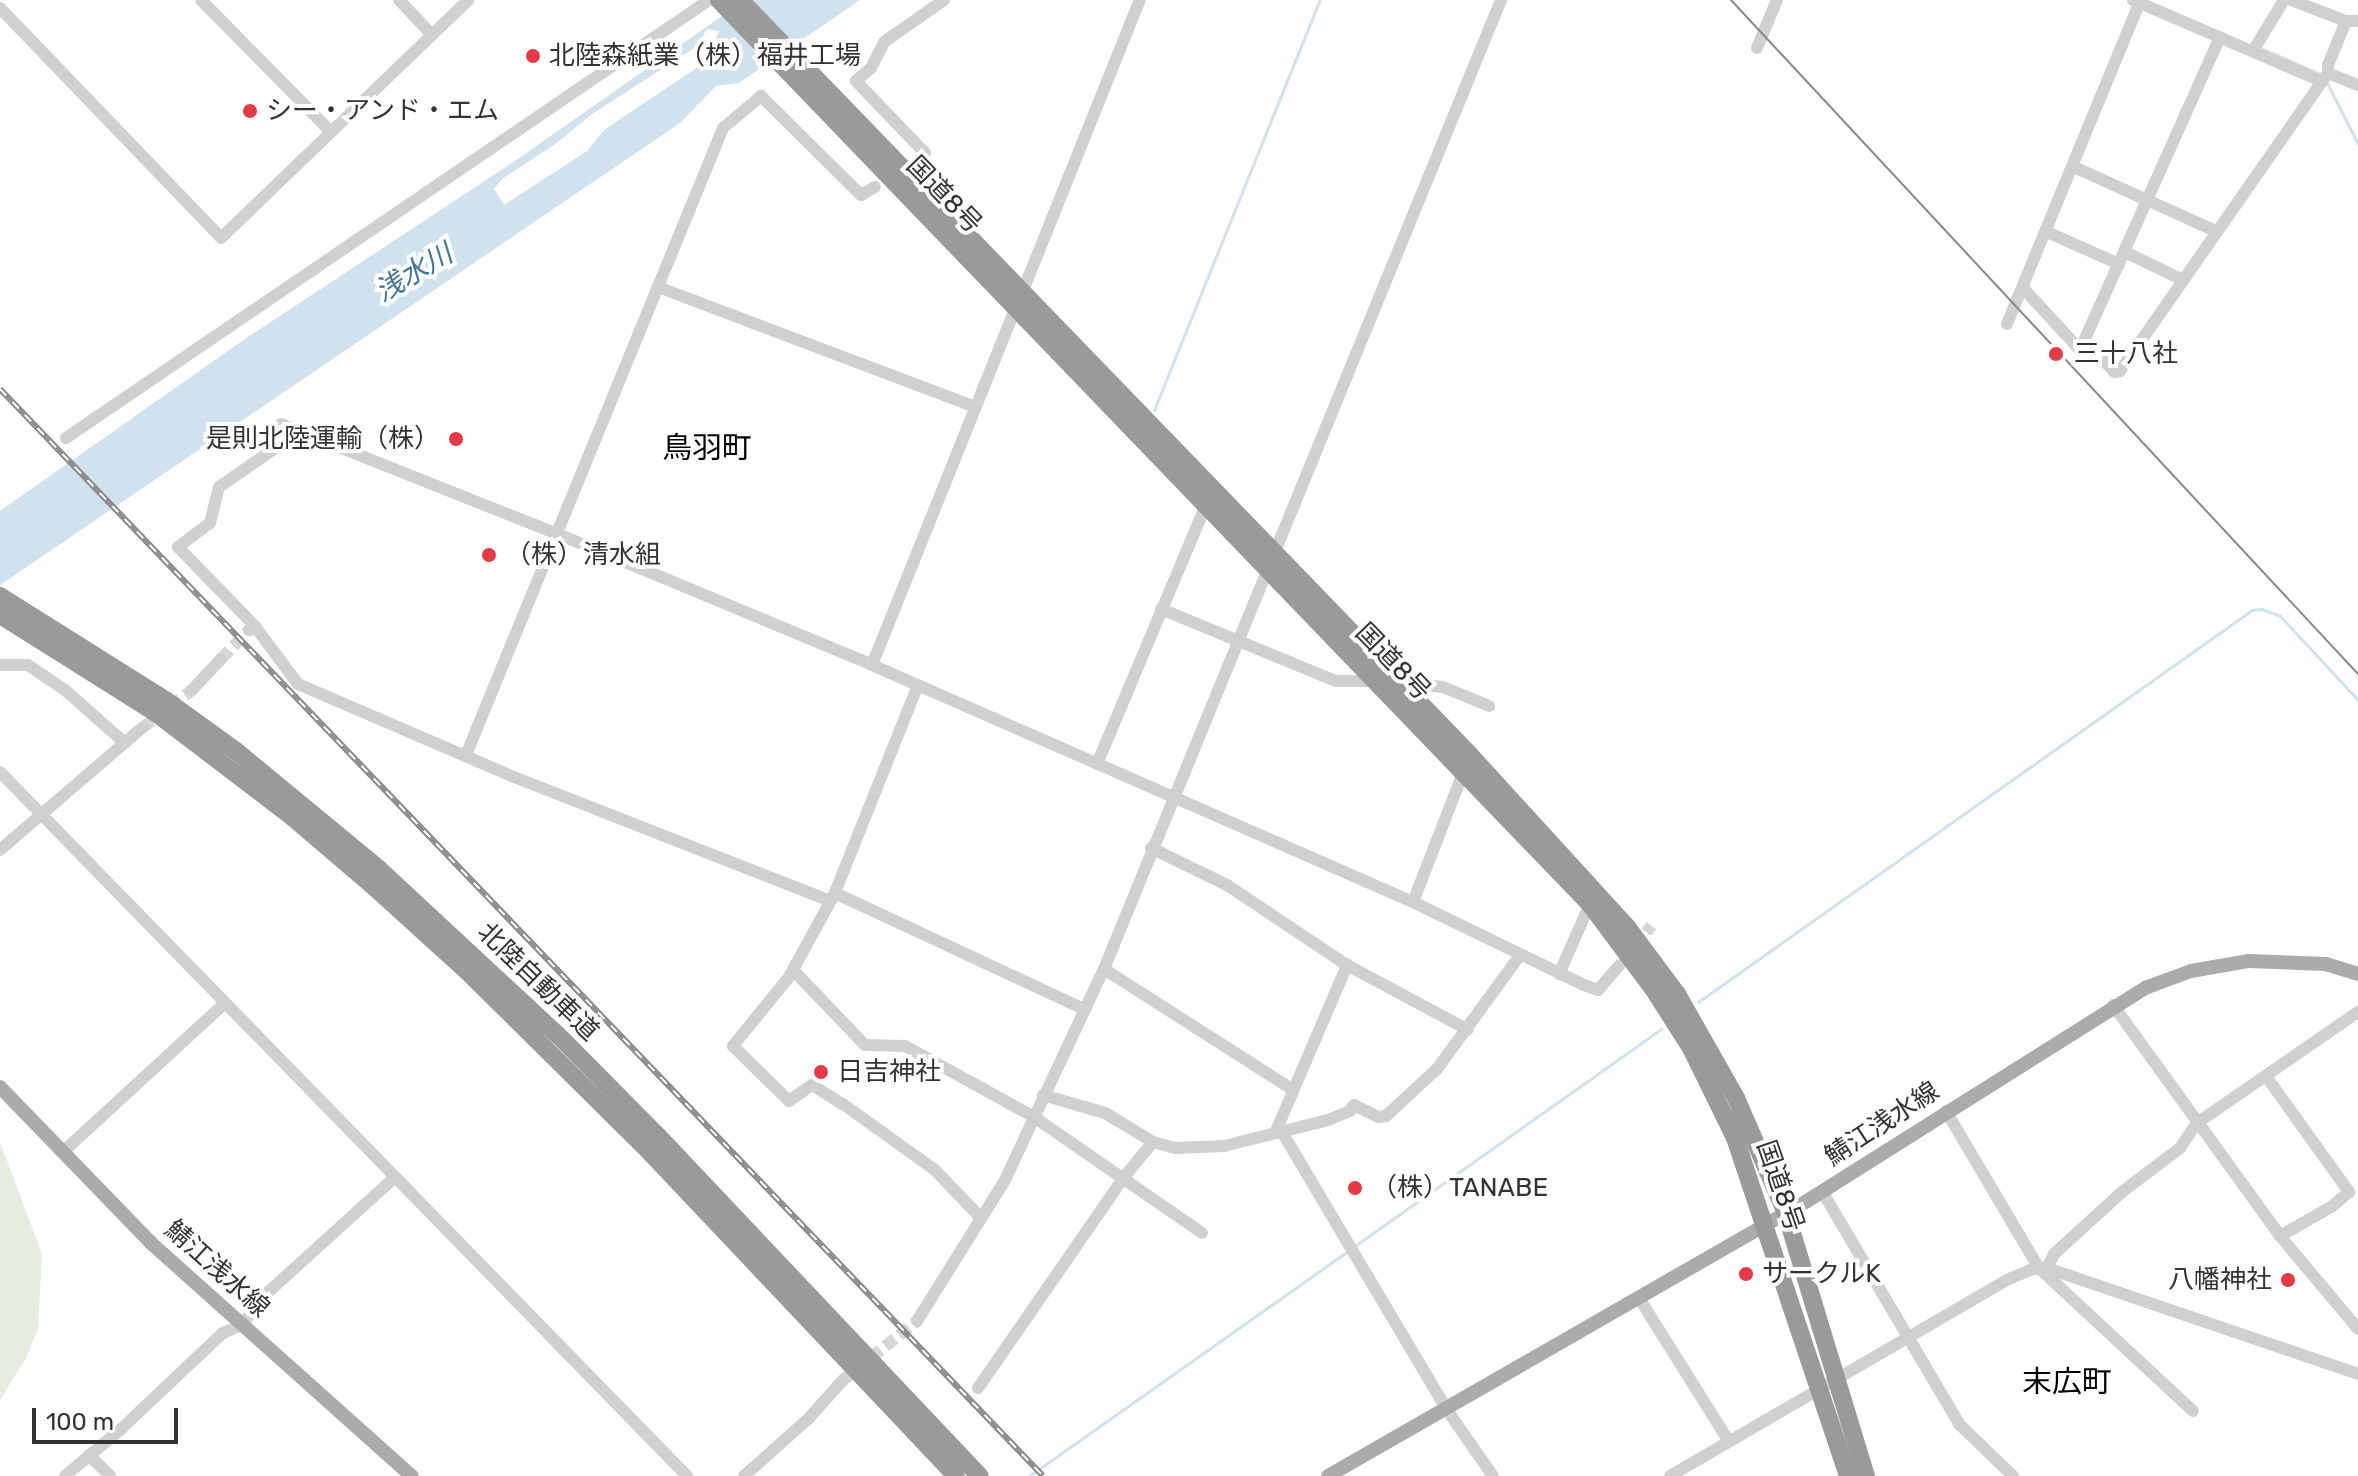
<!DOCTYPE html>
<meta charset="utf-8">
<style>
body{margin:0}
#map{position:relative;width:2358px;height:1476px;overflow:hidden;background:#fff;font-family:Rubik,"Noto Sans JP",sans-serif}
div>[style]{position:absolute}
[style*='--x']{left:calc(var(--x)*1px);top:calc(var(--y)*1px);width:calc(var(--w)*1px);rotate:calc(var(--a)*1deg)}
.green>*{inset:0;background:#e6ecdf}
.water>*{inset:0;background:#cfe2ee}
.stream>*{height:3px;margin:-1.5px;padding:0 1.5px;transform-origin:1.5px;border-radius:1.5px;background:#cfe2ee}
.minor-tunnel>*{height:12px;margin-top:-6px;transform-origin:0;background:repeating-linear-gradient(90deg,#d6d6d6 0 12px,transparent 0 18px)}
.minor>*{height:12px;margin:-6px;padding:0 6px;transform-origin:6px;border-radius:6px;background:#d0d0d0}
.major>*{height:14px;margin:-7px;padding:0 7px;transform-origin:7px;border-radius:7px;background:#ababab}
.highway>*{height:18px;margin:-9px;padding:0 9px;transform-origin:9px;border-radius:9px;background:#9a9a9a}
.tram>*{height:2px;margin:-1px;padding:0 1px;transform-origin:1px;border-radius:1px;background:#888}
.rail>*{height:6px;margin-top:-3px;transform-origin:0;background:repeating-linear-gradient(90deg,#fff 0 9px,#888 0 18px);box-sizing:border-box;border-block:2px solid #888}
.dots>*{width:22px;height:22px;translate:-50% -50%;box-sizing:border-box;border:4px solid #fff;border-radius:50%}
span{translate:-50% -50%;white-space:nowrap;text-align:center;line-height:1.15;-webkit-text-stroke:8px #fff;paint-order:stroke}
.poi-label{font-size:26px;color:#333}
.left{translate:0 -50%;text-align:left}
.right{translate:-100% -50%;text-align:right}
.street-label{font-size:26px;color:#333}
.water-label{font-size:28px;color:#3f7597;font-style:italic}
.quarter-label{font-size:30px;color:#000}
.scale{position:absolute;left:32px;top:1408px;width:146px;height:36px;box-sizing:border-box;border:4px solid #333;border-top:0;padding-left:10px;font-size:24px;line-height:28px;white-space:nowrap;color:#333;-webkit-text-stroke:6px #fff;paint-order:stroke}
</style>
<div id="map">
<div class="green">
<i style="clip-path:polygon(0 1142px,42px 1254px,38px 1329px,26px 1358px,0 1400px)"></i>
</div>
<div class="water">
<i style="clip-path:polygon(evenodd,745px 0,860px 0,739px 83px,716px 86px,680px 123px,0 585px,0 511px,242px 341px,512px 163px,745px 0,707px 29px,719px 31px,710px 59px,604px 130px,587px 151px,504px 205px,494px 189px,502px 179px,554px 145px,592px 114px,696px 47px,707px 29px)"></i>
</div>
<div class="stream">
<i style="--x:2263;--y:49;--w:60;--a:23.6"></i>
<i style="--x:2326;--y:81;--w:71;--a:63.1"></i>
<i style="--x:1154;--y:410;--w:442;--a:-68"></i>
<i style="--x:1698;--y:1002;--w:679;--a:-35.28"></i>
<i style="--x:2252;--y:610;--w:10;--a:-6"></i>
<i style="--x:2262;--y:609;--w:19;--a:21"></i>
<i style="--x:2280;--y:616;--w:115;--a:47.1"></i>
<i style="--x:1356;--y:1245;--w:374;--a:-35.3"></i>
<i style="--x:1029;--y:1476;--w:392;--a:-35.2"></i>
</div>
<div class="minor-tunnel">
<i style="--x:221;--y:659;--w:40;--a:-46"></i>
<i style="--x:142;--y:728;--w:63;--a:-37.2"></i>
<i style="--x:1635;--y:946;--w:26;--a:-51"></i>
<i style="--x:843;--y:1380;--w:95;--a:-38.6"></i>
</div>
<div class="minor">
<i style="--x:201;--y:0;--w:184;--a:45.4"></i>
<i style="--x:399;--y:0;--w:48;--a:46.7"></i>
<i style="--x:2133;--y:0;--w:205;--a:23.3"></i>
<i style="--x:2291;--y:0;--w:59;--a:20.9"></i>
<i style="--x:2346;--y:21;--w:12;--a:0"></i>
<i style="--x:0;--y:8;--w:319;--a:46.1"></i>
<i style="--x:221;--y:238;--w:343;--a:-43.9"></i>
<i style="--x:2346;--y:21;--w:48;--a:112.2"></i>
<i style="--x:2328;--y:65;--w:8;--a:90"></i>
<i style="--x:2328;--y:73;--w:32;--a:22"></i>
<i style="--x:1757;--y:48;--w:52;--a:-67.4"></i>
<i style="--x:2253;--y:51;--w:60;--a:-58.7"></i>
<i style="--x:915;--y:163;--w:14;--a:-45"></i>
<i style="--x:925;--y:153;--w:100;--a:-133.8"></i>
<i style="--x:856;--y:81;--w:20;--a:-41"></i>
<i style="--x:871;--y:68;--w:29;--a:-63"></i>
<i style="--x:884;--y:42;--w:73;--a:-35"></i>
<i style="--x:2074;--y:167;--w:156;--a:24.3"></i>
<i style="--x:2047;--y:232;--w:79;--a:24"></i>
<i style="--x:2125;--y:252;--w:64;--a:25.8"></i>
<i style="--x:658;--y:287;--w:339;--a:20.7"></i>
<i style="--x:2024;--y:289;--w:83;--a:47.4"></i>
<i style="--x:2080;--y:350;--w:343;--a:-65.9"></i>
<i style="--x:1022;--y:293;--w:316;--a:-68.1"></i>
<i style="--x:2007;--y:324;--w:347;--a:-67.6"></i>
<i style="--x:2083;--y:344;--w:10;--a:24"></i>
<i style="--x:2092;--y:348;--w:33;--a:47"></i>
<i style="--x:2114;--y:372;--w:6;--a:-9"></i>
<i style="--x:2120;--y:371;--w:363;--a:-55.1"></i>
<i style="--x:281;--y:424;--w:298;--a:21.7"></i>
<i style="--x:558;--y:534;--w:340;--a:22.6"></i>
<i style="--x:872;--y:665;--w:591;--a:23.66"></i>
<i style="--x:1413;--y:902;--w:190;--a:25.9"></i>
<i style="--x:1584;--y:985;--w:15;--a:20"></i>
<i style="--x:1598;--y:990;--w:33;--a:-49"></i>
<i style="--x:66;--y:438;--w:778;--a:-34.26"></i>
<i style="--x:1161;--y:609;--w:189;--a:22.4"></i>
<i style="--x:1336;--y:681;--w:40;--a:0"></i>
<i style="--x:254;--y:625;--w:109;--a:-134.3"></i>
<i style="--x:178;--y:547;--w:40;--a:-37"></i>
<i style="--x:210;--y:523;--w:37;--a:-76"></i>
<i style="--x:219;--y:487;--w:98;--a:-34.7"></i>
<i style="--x:249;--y:630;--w:7;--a:-45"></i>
<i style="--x:254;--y:625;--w:74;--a:53.3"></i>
<i style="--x:298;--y:684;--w:235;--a:23.3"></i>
<i style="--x:514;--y:777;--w:339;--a:21.4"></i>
<i style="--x:0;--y:665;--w:28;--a:0"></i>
<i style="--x:28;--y:665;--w:45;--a:34"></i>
<i style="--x:65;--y:690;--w:80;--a:41.5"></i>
<i style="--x:872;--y:665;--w:386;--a:-68.1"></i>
<i style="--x:1398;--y:682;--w:45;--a:6.3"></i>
<i style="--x:1443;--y:687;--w:50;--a:22.4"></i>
<i style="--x:918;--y:685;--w:224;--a:111.8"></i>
<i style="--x:835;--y:893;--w:96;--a:118.7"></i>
<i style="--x:789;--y:977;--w:89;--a:129.1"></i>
<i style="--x:733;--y:1046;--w:78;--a:44.5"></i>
<i style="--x:789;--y:1101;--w:28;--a:-35"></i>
<i style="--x:812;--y:1085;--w:36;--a:32"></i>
<i style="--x:843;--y:1104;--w:113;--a:35.7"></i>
<i style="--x:935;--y:1170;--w:64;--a:46.3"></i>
<i style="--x:192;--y:690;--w:42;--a:-46.9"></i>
<i style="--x:466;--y:755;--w:678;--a:-67.71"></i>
<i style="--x:723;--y:128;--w:50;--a:-40.1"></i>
<i style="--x:761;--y:96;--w:141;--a:44.7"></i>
<i style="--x:861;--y:195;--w:16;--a:-30"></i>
<i style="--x:1097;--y:764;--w:279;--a:-67.2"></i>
<i style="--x:0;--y:772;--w:984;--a:45.7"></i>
<i style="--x:1151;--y:848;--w:85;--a:26"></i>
<i style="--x:1227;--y:885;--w:144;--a:33.7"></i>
<i style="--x:1347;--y:965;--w:137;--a:28.2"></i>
<i style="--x:0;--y:850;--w:187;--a:-40.7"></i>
<i style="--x:835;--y:893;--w:272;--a:25"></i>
<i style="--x:1413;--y:902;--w:138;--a:-68.8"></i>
<i style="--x:1104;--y:969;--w:224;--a:32.6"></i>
<i style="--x:793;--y:970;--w:104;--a:46.2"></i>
<i style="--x:865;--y:1045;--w:40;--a:1.4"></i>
<i style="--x:905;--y:1046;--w:147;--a:28.8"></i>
<i style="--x:1034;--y:1117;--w:204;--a:34.6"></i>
<i style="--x:1559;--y:974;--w:77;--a:-66.1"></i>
<i style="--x:2113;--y:1005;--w:285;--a:54.1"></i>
<i style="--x:2280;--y:1236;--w:121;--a:50"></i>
<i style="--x:2266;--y:1076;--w:143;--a:54.4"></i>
<i style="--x:2349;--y:1192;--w:23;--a:140"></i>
<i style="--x:2331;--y:1207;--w:59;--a:150.4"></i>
<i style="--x:1043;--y:1095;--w:65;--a:16.2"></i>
<i style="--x:1105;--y:1113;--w:56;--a:31.1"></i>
<i style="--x:1153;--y:1142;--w:23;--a:15"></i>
<i style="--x:1175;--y:1148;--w:49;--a:-2.3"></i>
<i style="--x:1224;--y:1146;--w:107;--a:-14"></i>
<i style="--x:1328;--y:1120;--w:24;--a:-22"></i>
<i style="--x:1350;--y:1111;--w:7;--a:-56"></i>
<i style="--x:1354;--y:1105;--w:28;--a:26"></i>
<i style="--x:1379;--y:1117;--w:7;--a:-8"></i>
<i style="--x:1386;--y:1116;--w:69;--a:-42.7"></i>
<i style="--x:1437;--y:1069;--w:141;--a:-53.9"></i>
<i style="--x:1946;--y:1111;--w:182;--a:59.4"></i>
<i style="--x:2039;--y:1268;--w:210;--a:42.9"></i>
<i style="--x:1276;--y:1131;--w:181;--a:-66.8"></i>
<i style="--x:1282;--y:1132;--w:320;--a:59.3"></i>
<i style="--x:1445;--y:1407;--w:84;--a:55.2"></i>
<i style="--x:64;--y:1151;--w:217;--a:-42.6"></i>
<i style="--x:1822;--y:1191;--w:272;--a:59.5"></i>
<i style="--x:1960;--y:1425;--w:74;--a:43.9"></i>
<i style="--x:2047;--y:1268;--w:16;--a:-63"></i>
<i style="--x:2054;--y:1254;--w:92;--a:-42.4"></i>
<i style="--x:2122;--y:1192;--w:73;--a:-37.2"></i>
<i style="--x:2180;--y:1148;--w:30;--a:-56"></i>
<i style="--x:2197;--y:1123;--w:196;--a:-34.6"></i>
<i style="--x:1639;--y:1298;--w:168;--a:57.9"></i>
<i style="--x:917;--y:1321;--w:166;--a:-58"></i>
<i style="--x:1005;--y:1180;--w:233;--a:-64.9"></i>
<i style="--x:1104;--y:969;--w:1047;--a:-67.72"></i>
<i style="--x:978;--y:1388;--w:257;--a:-55.3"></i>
<i style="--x:1124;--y:1177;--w:45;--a:-50.4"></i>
<i style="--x:89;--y:1455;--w:30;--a:45"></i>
<i style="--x:65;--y:1476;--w:73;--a:-40"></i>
<i style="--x:121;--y:1429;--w:140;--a:-43.3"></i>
<i style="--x:223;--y:1333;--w:21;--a:-23"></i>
<i style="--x:242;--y:1325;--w:38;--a:-53"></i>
<i style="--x:265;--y:1295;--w:174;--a:-42.2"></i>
<i style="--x:744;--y:1476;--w:87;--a:-41.7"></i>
<i style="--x:809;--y:1418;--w:51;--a:-48.2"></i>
<i style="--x:1670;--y:1476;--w:392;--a:-30.2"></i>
<i style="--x:2009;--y:1279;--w:25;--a:-23"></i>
<i style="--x:2032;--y:1269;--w:15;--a:-4"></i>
<i style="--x:2047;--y:1268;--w:329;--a:18.8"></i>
</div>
<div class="major">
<i style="--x:0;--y:1087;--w:217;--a:45.9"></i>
<i style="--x:151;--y:1243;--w:350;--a:41.8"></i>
<i style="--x:1328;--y:1476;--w:552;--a:-29.86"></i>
<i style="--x:1807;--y:1201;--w:400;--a:-32.2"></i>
<i style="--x:2145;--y:988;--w:49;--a:-20.3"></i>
<i style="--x:2191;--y:971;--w:59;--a:-9.8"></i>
<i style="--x:2249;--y:961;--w:77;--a:2.2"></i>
<i style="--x:2326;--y:964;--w:34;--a:17"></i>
</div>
<div class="highway">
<i style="--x:719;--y:0;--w:1255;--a:46.07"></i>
<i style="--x:1590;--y:904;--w:107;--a:53.3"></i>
<i style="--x:1654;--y:990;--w:69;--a:57.5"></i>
<i style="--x:1691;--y:1048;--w:100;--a:63.9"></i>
<i style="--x:1735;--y:1138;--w:356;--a:71.5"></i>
<i style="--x:740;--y:0;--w:1050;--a:45.96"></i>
<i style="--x:1470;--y:755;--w:233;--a:47.6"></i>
<i style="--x:1627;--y:927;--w:84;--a:53.3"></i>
<i style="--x:1677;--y:994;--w:120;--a:60.4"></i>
<i style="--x:1736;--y:1098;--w:125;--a:66.5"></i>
<i style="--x:1786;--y:1213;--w:275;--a:73.1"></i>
<i style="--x:0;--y:596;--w:197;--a:32.2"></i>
<i style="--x:167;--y:701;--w:85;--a:35.9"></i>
<i style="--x:236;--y:751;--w:185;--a:39.5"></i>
<i style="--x:379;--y:869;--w:246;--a:42.9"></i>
<i style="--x:559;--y:1036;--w:141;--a:45.3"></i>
<i style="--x:658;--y:1136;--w:468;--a:46.6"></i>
<i style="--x:0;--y:615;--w:184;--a:32.1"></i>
<i style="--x:156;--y:713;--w:170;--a:37.3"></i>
<i style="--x:291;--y:816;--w:105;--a:40.4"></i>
<i style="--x:371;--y:884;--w:131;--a:42.2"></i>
<i style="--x:468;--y:972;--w:250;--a:44.7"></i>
<i style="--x:646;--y:1148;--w:451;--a:46.6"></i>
</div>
<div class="tram">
<i style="--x:1731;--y:0;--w:921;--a:47.07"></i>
</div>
<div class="rail">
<i style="--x:0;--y:389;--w:1506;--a:46.18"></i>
</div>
<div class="dots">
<i style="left:533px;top:56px;background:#e63946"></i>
<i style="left:250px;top:111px;background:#e63946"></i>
<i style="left:2056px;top:354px;background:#e63946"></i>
<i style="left:456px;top:439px;background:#e63946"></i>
<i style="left:489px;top:555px;background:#e63946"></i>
<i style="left:821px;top:1072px;background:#e63946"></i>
<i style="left:1355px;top:1188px;background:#e63946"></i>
<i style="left:1746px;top:1274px;background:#e63946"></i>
<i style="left:2288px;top:1280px;background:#e63946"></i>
</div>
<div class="poi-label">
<span class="left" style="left:549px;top:56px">北陸森紙業（株）福井工場</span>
<span class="left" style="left:266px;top:111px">シー・アンド・エム</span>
<span class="left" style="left:2074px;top:354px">三十八社</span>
<span class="right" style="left:440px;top:439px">是則北陸運輸（株）</span>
<span class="left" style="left:505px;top:555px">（株）清水組</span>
<span class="left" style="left:837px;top:1072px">日吉神社</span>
<span class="left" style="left:1371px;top:1188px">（株）TANABE</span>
<span class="left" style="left:1762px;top:1274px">サークルK</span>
<span class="right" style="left:2272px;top:1280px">八幡神社</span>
</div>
<div class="street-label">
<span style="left:944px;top:195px;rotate:46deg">国道8号</span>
<span style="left:1393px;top:662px;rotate:46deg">国道8号</span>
<span style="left:538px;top:982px;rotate:44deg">北陸自動車道</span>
<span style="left:1882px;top:1124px;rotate:-33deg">鯖江浅水線</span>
<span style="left:1780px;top:1186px;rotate:71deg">国道8号</span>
<span style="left:217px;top:1269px;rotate:42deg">鯖江浅水線</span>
</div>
<div class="water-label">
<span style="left:414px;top:273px;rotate:-31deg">浅水川</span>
</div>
<div class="quarter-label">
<span style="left:707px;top:448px">鳥羽町</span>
<span style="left:2067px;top:1382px">末広町</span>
</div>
<div class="scale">100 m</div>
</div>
